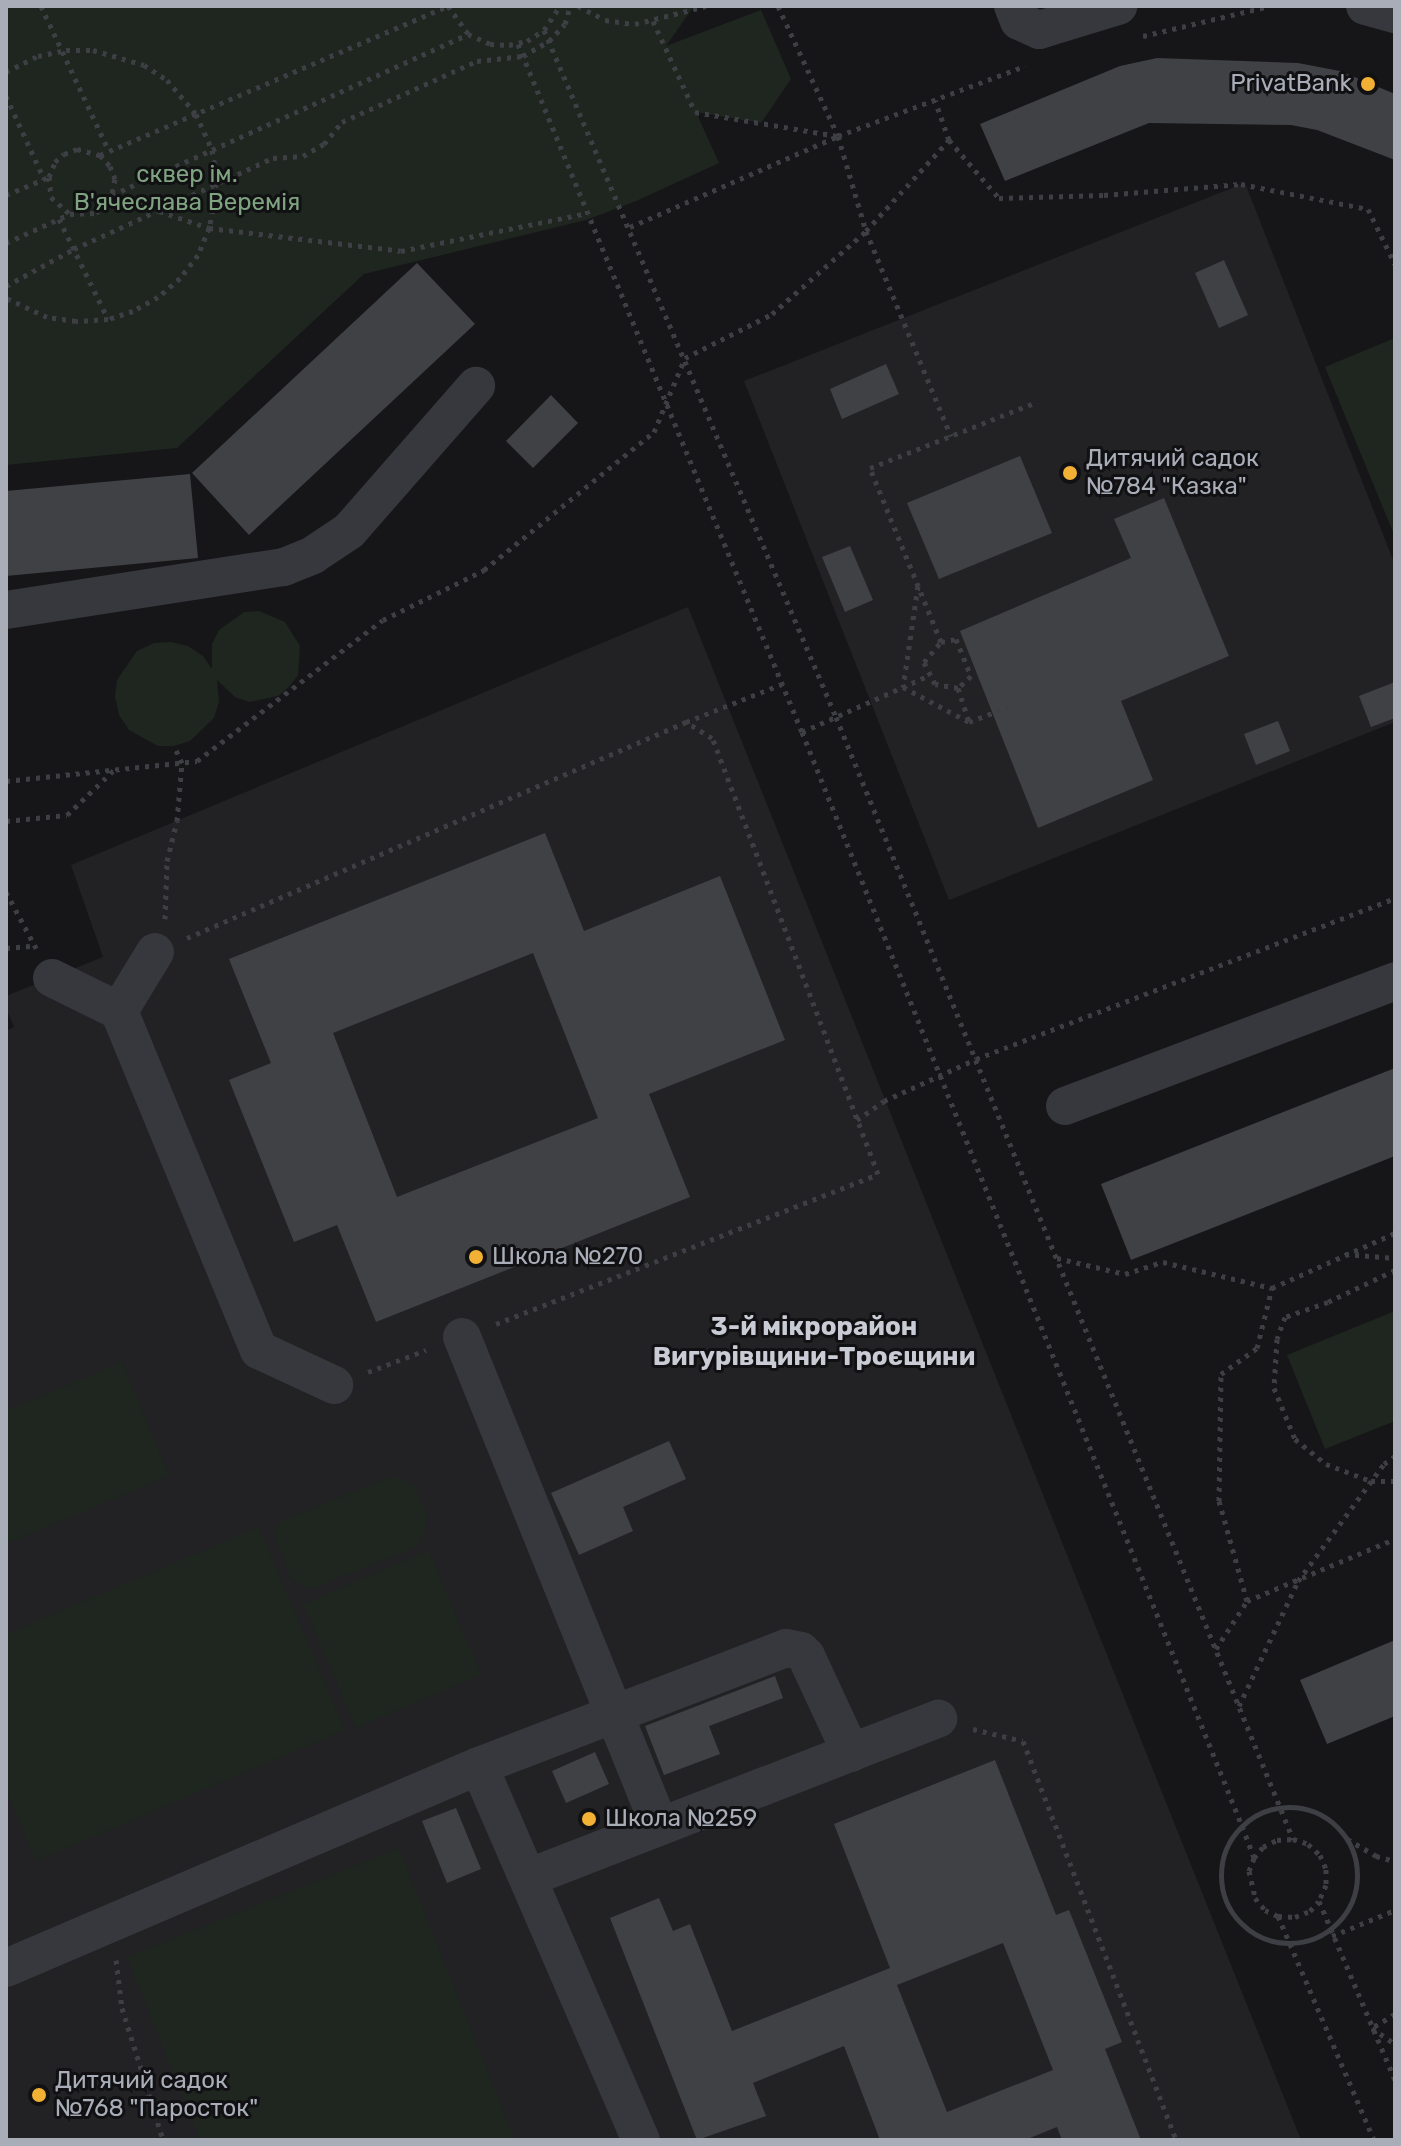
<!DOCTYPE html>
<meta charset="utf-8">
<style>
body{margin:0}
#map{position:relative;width:1401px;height:2146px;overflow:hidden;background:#161618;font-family:Rubik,sans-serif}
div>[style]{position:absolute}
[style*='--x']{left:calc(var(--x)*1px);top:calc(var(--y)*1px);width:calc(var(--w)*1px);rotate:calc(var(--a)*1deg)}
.built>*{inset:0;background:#222225}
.green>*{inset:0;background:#1e261f}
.building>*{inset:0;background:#404145}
.path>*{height:5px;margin-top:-2.5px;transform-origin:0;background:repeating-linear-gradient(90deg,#3d3f44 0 4px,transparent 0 10px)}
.path>.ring{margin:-2.5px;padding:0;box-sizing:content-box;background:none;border:5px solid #3d3f44;border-radius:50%}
.minor>*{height:38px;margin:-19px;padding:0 19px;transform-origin:19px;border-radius:19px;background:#37383d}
.dots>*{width:22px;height:22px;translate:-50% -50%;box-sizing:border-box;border:4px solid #111113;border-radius:50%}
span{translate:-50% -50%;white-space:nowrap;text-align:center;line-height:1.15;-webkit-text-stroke:6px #111113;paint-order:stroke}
.poi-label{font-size:24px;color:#a8adb8}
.right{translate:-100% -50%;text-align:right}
.left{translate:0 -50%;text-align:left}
.park-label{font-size:24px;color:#7fa381}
.neighbourhood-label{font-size:26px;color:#c9ccd4;font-weight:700}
.frame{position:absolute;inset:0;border:8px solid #a8adb8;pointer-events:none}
</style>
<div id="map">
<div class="built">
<i style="clip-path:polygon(1245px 183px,1395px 565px,1395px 722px,949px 900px,744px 381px)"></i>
<i style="clip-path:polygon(688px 607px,1301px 2140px,6px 2140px,6px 1031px,14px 1027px,6px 1008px,6px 996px,103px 957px,71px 865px)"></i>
</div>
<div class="green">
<i style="clip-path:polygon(6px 6px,694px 6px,666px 46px,761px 10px,791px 79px,761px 123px,696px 112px,719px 163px,636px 201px,586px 220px,364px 274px,177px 448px,6px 465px)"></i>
<i style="clip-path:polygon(1395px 338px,1395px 531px,1393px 532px,1325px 367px)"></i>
<i style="clip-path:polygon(259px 611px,285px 622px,300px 646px,298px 675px,289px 687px,278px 696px,249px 702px,235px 697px,217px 680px,219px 702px,214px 718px,190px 741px,174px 746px,158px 746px,129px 730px,119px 715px,115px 697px,117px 680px,137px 651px,154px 643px,171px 642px,188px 646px,203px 656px,212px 669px,212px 644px,219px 630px,244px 612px)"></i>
<i style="clip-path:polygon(1395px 1311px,1395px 1421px,1325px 1449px,1287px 1355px)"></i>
<i style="clip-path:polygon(122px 1362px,169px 1476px,6px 1544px,6px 1411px)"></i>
<i style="clip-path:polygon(390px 1477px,403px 1478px,415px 1487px,427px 1517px,425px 1534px,415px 1548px,310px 1589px,291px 1579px,275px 1536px,278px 1525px,285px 1519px)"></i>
<i style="clip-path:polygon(259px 1527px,345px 1730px,36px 1861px,6px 1789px,6px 1634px)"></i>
<i style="clip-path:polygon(429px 1550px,481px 1675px,356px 1728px,303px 1604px)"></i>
<i style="clip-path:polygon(399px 1848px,515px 2140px,200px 2140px,127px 1957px)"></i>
</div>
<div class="building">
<i style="clip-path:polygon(1157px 58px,1298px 63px,1340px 71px,1395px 94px,1395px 160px,1317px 130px,1291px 125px,1149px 123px,1005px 181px,980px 124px,1120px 66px)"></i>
<i style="clip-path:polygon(1224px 260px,1248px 315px,1219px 328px,1195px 273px)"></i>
<i style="clip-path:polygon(417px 263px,475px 324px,249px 535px,192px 473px)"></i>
<i style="clip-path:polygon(886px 364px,899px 394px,842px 419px,830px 389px)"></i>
<i style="clip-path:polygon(551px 395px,578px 423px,533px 468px,506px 441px)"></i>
<i style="clip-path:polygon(1020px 456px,1052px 533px,939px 579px,907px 503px)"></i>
<i style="clip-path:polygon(190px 474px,198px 558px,6px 576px,6px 491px)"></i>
<i style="clip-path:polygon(1164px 498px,1229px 656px,1121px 701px,1153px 780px,1038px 828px,960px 631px,1131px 558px,1114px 519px)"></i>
<i style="clip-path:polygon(850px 546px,873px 600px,845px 612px,822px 557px)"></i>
<i style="clip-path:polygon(1395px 682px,1395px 718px,1371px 727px,1359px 696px)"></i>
<i style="clip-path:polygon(1278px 721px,1290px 751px,1256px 765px,1244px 734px)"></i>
<i style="clip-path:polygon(evenodd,545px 833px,584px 931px,720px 876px,785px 1040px,649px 1094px,690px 1197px,376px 1322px,337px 1225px,294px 1242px,229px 1080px,271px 1063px,229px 959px,545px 833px,533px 953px,598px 1118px,397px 1197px,333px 1033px,533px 953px)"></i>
<i style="clip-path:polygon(1395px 1068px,1395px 1156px,1131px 1260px,1101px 1184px)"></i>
<i style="clip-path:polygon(669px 1441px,686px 1479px,623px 1507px,633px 1531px,579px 1555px,551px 1493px)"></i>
<i style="clip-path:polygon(1395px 1640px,1395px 1716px,1327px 1744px,1300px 1680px)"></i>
<i style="clip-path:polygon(775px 1676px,783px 1698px,709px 1726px,720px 1754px,664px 1775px,645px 1726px)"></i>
<i style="clip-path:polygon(595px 1752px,609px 1784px,566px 1803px,552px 1771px)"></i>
<i style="clip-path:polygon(evenodd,995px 1760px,1056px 1915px,1069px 1910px,1122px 2042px,1105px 2049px,1141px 2140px,1062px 2140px,1057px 2127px,1025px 2140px,880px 2140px,844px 2046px,753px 2083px,766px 2116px,697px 2140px,610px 1918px,659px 1898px,673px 1931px,690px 1924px,732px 2031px,890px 1968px,834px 1824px,995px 1760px,1003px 1943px,1053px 2070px,947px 2112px,897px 1985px,1003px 1943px)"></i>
<i style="clip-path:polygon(456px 1808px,481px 1869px,447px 1883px,422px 1821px)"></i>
</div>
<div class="path">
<i style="--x:41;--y:6;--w:160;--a:64.9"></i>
<i style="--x:448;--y:6;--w:34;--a:54"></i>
<i style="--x:468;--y:34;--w:24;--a:24"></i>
<i style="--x:490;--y:44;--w:19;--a:3"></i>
<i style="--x:509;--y:45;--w:18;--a:-13"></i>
<i style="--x:527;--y:41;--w:20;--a:-33"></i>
<i style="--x:544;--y:30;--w:29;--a:-56"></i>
<i style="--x:578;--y:6;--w:30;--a:27"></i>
<i style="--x:605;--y:20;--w:30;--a:8"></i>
<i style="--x:635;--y:24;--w:73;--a:-14.2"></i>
<i style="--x:778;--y:6;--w:143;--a:65.2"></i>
<i style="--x:838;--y:136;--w:99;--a:73.6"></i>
<i style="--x:866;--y:231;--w:222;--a:67.5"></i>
<i style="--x:653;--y:21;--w:100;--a:65.2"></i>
<i style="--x:695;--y:112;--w:144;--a:9.6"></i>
<i style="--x:544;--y:30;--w:746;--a:66.97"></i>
<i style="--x:836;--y:717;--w:1212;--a:67.84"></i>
<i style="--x:1293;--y:1839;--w:16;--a:18"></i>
<i style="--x:1308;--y:1844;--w:16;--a:43"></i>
<i style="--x:1320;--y:1855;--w:15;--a:67"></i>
<i style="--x:1326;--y:1869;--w:16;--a:90"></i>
<i style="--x:1326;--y:1885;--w:17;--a:114"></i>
<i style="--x:1319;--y:1901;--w:194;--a:67"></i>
<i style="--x:1143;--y:36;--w:130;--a:-13.3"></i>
<i style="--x:518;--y:44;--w:744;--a:67.57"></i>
<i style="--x:802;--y:732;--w:1179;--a:68.09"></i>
<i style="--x:1242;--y:1826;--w:34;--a:69"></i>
<i style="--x:1254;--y:1858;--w:14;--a:111"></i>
<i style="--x:1249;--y:1871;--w:28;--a:77"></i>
<i style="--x:1255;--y:1898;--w:16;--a:50"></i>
<i style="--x:1265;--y:1910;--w:14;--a:25"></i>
<i style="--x:1278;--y:1916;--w:244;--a:66.8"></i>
<i style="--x:6;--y:72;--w:36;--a:-27"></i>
<i style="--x:38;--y:56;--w:29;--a:-12"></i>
<i style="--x:66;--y:50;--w:27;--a:0"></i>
<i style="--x:93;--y:50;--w:53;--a:16.4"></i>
<i style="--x:144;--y:65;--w:27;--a:33"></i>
<i style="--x:167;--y:80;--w:45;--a:49.5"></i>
<i style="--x:196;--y:114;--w:39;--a:66"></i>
<i style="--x:212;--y:150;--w:23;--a:80"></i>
<i style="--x:216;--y:173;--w:27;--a:92"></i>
<i style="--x:215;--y:200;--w:29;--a:102"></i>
<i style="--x:209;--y:228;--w:29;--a:112"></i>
<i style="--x:198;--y:255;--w:29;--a:128"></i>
<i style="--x:180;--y:278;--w:29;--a:139"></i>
<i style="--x:158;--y:297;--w:29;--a:151"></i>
<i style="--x:133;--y:311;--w:26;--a:162"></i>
<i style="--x:108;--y:319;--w:32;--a:176"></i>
<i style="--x:76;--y:321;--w:29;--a:-172"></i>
<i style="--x:47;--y:317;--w:45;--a:-155.1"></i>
<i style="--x:6;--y:96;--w:91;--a:65.4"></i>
<i style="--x:949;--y:140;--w:77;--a:49.2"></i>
<i style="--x:999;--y:198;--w:105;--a:-1.6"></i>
<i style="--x:1104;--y:195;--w:137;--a:-4.6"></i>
<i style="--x:1241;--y:184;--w:129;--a:11.1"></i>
<i style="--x:1368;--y:209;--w:61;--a:63.9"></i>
<i style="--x:100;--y:155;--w:15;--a:48"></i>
<i style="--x:110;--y:166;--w:14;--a:69"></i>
<i style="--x:115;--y:179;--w:16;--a:101"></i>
<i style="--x:112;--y:195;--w:102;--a:18.8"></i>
<i style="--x:209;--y:228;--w:193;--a:6.8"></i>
<i style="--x:401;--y:251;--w:191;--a:-11.5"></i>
<i style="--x:49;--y:177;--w:20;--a:84"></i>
<i style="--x:51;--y:197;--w:24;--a:42"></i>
<i style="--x:6;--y:195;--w:47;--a:-22.7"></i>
<i style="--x:49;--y:177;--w:16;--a:-68"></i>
<i style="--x:55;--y:162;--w:12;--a:-42"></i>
<i style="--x:64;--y:154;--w:14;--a:-21"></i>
<i style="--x:77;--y:149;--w:24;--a:15"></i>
<i style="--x:100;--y:155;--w:378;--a:-23.2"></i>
<i style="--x:59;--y:219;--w:111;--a:63.9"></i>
<i style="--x:630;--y:227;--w:227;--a:-23.6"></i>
<i style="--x:838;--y:136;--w:200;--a:-20.5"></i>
<i style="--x:6;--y:243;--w:70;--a:-24.4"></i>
<i style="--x:70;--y:214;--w:26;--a:-2"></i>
<i style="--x:96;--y:213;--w:24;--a:-48"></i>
<i style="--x:112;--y:195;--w:391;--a:-24.3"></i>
<i style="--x:6;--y:286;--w:77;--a:-28.6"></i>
<i style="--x:74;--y:249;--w:219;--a:-24.6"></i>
<i style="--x:273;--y:158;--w:30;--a:-4"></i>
<i style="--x:303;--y:156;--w:24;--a:-30"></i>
<i style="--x:324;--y:144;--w:28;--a:-51"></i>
<i style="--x:342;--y:122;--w:148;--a:-24.3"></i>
<i style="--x:477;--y:61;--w:46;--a:-6.2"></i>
<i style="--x:523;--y:56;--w:30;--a:-30"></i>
<i style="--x:549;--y:41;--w:23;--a:-47"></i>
<i style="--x:565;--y:24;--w:19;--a:-74"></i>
<i style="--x:918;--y:586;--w:102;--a:98.4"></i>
<i style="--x:903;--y:687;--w:75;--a:27.9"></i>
<i style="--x:956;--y:639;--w:40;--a:68"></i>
<i style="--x:971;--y:676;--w:18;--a:137"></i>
<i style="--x:958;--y:688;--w:23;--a:-170"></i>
<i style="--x:935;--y:684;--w:25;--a:-117"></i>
<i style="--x:924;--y:662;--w:26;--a:-50"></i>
<i style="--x:941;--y:642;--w:15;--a:-11"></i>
<i style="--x:941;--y:642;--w:188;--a:-112.2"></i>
<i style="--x:870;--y:468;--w:176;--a:-21.6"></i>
<i style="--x:958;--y:688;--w:36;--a:72"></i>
<i style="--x:969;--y:722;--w:42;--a:-21"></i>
<i style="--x:802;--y:732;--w:140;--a:-24"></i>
<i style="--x:6;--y:781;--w:192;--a:-6"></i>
<i style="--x:197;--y:761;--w:233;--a:-37.2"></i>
<i style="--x:383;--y:620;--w:113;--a:-26.3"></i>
<i style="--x:484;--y:570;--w:219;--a:-39.1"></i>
<i style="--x:654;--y:432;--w:80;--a:-67.3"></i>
<i style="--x:685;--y:358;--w:97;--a:-26.8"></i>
<i style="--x:772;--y:314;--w:125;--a:-41.4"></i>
<i style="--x:866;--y:231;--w:123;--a:-47.6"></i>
<i style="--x:949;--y:140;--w:42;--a:-109.3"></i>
<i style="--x:6;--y:821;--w:61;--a:-5.6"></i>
<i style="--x:67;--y:815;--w:65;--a:-43.8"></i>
<i style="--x:6;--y:892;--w:64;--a:61.8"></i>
<i style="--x:165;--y:919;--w:58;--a:-88"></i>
<i style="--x:167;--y:861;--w:41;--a:-76"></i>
<i style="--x:177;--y:821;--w:58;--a:-85.1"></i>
<i style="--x:182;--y:763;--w:19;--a:-115"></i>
<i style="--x:187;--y:938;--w:544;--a:-23.41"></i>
<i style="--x:686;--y:722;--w:103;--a:-21.6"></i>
<i style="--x:6;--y:948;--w:24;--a:-5"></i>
<i style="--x:857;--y:1120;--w:33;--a:-35"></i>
<i style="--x:884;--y:1101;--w:101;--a:-24.5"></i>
<i style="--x:976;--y:1059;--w:449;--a:-21"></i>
<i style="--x:1345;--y:1254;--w:50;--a:4.6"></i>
<i style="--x:1057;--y:1258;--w:70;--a:13.2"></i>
<i style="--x:1125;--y:1274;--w:40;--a:-18"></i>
<i style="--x:1163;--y:1262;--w:112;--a:13.4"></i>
<i style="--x:1272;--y:1288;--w:135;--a:-24.1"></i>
<i style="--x:1395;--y:1270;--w:74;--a:154.5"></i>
<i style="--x:1328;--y:1302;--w:46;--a:160.8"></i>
<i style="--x:1285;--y:1317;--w:23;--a:110"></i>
<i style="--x:1277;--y:1339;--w:49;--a:93.5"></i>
<i style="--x:1274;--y:1388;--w:55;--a:67.6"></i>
<i style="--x:1295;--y:1439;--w:40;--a:39"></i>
<i style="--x:1326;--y:1464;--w:48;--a:20.7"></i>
<i style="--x:1371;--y:1481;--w:24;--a:0"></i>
<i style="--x:496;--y:1324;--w:410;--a:-21.4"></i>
<i style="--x:878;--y:1174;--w:467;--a:-110.8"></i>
<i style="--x:712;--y:738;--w:31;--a:-148"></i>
<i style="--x:368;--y:1372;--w:62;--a:-20.8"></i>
<i style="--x:1247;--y:1601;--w:155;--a:-22.8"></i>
<i style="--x:1216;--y:1649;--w:57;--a:-57.1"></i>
<i style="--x:1247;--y:1601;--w:104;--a:-105.6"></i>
<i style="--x:1219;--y:1501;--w:127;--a:-89.1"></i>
<i style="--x:1221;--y:1374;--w:44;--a:-35.8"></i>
<i style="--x:1257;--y:1348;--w:62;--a:-76"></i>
<i style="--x:1239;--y:1706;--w:138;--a:-64.7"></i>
<i style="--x:1298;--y:1581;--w:145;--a:-53.7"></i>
<i style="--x:1384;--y:1464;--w:14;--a:-36"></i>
<i style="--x:973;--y:1729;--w:51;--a:13.5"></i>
<i style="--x:1023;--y:1741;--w:427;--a:69"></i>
<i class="ring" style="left:1221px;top:1807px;width:131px;height:131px"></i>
<i style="--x:1347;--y:1839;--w:34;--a:30"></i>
<i style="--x:1376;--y:1856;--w:20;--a:15"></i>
<i style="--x:1254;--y:1858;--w:14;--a:-51"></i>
<i style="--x:1263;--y:1847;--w:16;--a:-27"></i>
<i style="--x:1277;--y:1840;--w:16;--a:-4"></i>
<i style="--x:1278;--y:1916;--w:17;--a:3"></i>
<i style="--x:1295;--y:1917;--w:16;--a:-22"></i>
<i style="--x:1310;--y:1911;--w:13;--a:-48"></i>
<i style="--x:1332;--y:1936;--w:68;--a:-22.4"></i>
<i style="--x:116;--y:1960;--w:48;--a:82.9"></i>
<i style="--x:122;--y:2008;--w:138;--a:72.7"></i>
<i style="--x:1395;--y:2014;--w:27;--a:149"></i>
<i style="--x:1372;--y:2028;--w:28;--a:35"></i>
</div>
<div class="minor">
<i style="--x:1013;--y:6;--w:16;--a:68"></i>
<i style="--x:1019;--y:21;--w:22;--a:24"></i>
<i style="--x:1039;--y:30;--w:83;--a:-16.9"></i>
<i style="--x:1365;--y:6;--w:31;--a:15"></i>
<i style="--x:6;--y:610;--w:281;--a:-8.8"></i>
<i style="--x:284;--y:567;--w:31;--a:-22"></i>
<i style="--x:313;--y:555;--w:43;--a:-33.7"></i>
<i style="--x:349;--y:531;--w:193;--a:-48.8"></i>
<i style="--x:52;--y:978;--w:75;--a:26.2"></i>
<i style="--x:119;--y:1011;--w:69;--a:-58.6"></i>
<i style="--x:119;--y:1011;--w:367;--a:67.6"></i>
<i style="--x:259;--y:1350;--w:83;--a:25"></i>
<i style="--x:1065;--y:1106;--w:353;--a:-20.7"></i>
<i style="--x:462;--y:1337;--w:528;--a:68"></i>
<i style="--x:479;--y:1766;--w:408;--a:66.6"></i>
<i style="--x:530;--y:1877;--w:438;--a:-21.2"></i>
<i style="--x:6;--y:1968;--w:514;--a:-23.13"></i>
<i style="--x:479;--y:1766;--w:329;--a:-21"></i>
<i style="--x:786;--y:1648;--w:15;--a:11"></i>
<i style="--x:801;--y:1651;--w:7;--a:45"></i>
<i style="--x:806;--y:1656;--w:107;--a:65.1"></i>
</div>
<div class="dots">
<i style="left:1368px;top:84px;background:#f2b134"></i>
<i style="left:1070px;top:473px;background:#f2b134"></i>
<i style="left:476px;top:1257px;background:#f2b134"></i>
<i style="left:589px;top:1819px;background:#f2b134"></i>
<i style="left:39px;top:2095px;background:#f2b134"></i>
</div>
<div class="poi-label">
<span class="right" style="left:1352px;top:84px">PrivatBank</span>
<span class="left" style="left:1086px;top:473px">Дитячий садок<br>№784 "Казка"</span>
<span class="left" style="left:492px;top:1257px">Школа №270</span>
<span class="left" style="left:605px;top:1819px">Школа №259</span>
<span class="left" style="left:55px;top:2095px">Дитячий садок<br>№768 "Паросток"</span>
</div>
<div class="park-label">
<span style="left:187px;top:189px">сквер ім.<br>В'ячеслава Веремія</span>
</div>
<div class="neighbourhood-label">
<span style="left:814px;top:1342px">3-й мікрорайон<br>Вигурівщини-Троєщини</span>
</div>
<div class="frame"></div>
</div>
